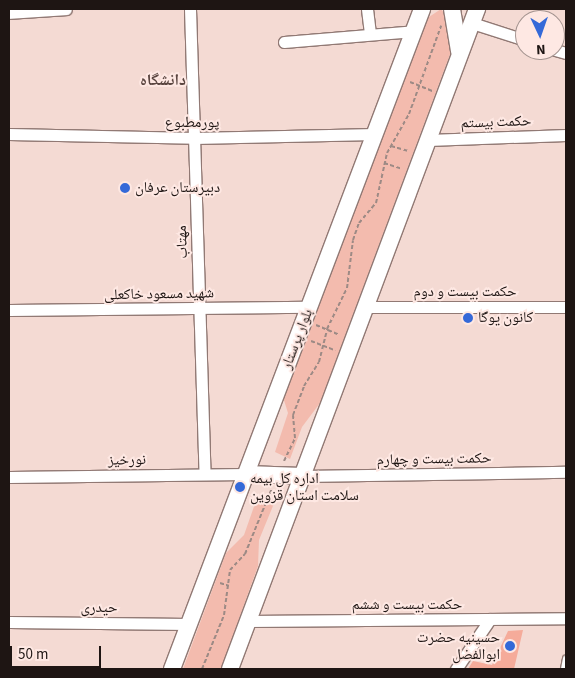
<!DOCTYPE html>
<meta charset="utf-8">
<style>
body{margin:0}
#map{position:relative;width:575px;height:678px;overflow:hidden;background:#f4dad3;font-family:"Source Sans 3","Noto Naskh Arabic",sans-serif}
div>[style]{position:absolute}
[style*='--x']{left:calc(var(--x)*1px);top:calc(var(--y)*1px);width:calc(var(--w)*1px);rotate:calc(var(--a)*1deg)}
.green>*{inset:0;background:#f3bbae}
.building>*{inset:0;background:#f5ab9a}
.path>*{height:2px;margin-top:-1px;transform-origin:0;background:repeating-linear-gradient(90deg,#9d8a85 0 4px,transparent 0 6.5px)}
.roads{filter:drop-shadow(1px 0 #917974) drop-shadow(-1px 0 #917974) drop-shadow(0 1px #917974) drop-shadow(0 -1px #917974)}
.lane>*{height:5.5px;margin:-2.75px;padding:0 2.75px;transform-origin:2.75px;border-radius:2.75px;background:#fff}
.street>*{height:11px;margin:-5.5px;padding:0 5.5px;transform-origin:5.5px;border-radius:5.5px;background:#fff}
.secondary>*{height:16px;margin:-8px;padding:0 8px;transform-origin:8px;border-radius:8px;background:#fff}
.dots>*{width:14px;height:14px;translate:-50% -50%;box-sizing:border-box;border:2px solid #fee8e3;border-radius:50%}
span{translate:-50% -50%;white-space:nowrap;text-align:center;line-height:1.15;-webkit-text-stroke:4px #fee8e3;paint-order:stroke}
.street-label{font-size:15px;color:#1e1513}
.poi-label{font-size:15px;color:#1e1513}
.left{translate:0 -50%;text-align:left}
.right{translate:-100% -50%;text-align:right}
.neighbourhood-label{font-size:16px;color:#5b4641;font-weight:700}
.frame{position:absolute;inset:0;border:10px solid #1e1513;pointer-events:none}
.north{position:absolute;left:515px;top:10px;width:50px;height:50px;box-sizing:border-box;background:#fee8e3;border:1px solid #a49490;border-radius:50%;rotate:177deg;font-size:14px;font-weight:700;line-height:20px;text-align:center;color:#1e1513}
.north::after{content:'';display:block;margin:auto;width:18px;height:22px;background:#3469d8;clip-path:polygon(50% 0,100% 100%,50% 72%,0 100%)}
.scale{position:absolute;left:10px;top:646px;width:91px;height:22px;box-sizing:border-box;border:2px solid #1e1513;border-top:0;padding-left:6px;font-size:15px;line-height:18px;white-space:nowrap;color:#1e1513;-webkit-text-stroke:4px #fee8e3;paint-order:stroke}
</style>
<div id="map">
<div class="green">
<i style="clip-path:polygon(441px 9px,452px 23px,448px 37px,452px 49px,320px 403px,302px 427px,290px 459px,275px 452px,288px 413px,283px 397px,426px 19px)"></i>
<i style="clip-path:polygon(257px 498px,275px 501px,259px 540px,258px 566px,221px 669px,183px 669px,226px 553px,244px 535px)"></i>
</div>
<div class="building">
<i style="clip-path:polygon(523px 630px,514px 669px,468px 669px,473px 661px,492px 665px,508px 631px)"></i>
</div>
<div class="path">
<i style="--x:410;--y:82;--w:24;--a:22"></i>
<i style="--x:391;--y:146;--w:18;--a:16"></i>
<i style="--x:384;--y:163;--w:19;--a:18"></i>
<i style="--x:316;--y:325;--w:25;--a:23"></i>
<i style="--x:311;--y:341;--w:26;--a:21"></i>
<i style="--x:284;--y:461;--w:25;--a:-64"></i>
<i style="--x:295;--y:438;--w:23;--a:-95"></i>
<i style="--x:293;--y:415;--w:31;--a:-69"></i>
<i style="--x:304;--y:386;--w:28;--a:-58"></i>
<i style="--x:319;--y:362;--w:34;--a:-76"></i>
<i style="--x:327;--y:329;--w:46;--a:-64"></i>
<i style="--x:347;--y:288;--w:48;--a:-82.9"></i>
<i style="--x:353;--y:240;--w:18;--a:-71"></i>
<i style="--x:359;--y:223;--w:26;--a:-50"></i>
<i style="--x:376;--y:203;--w:51;--a:-77.6"></i>
<i style="--x:387;--y:153;--w:45;--a:-60.6"></i>
<i style="--x:409;--y:114;--w:94;--a:-70"></i>
<i style="--x:220;--y:583;--w:9;--a:18"></i>
<i style="--x:202;--y:669;--w:58;--a:-67.8"></i>
<i style="--x:224;--y:615;--w:45;--a:-82.4"></i>
<i style="--x:230;--y:570;--w:22;--a:-47"></i>
<i style="--x:245;--y:554;--w:71;--a:-67.8"></i>
</div>
<div class="roads">
<div class="lane">
<i style="--x:564;--y:669;--w:10;--a:-79"></i>
</div>
<div class="street">
<i style="--x:190;--y:9;--w:465;--a:88.2"></i>
<i style="--x:367;--y:9;--w:25;--a:83"></i>
<i style="--x:9;--y:13;--w:57;--a:-4"></i>
<i style="--x:472;--y:23;--w:56;--a:17.8"></i>
<i style="--x:284;--y:42;--w:130;--a:-4.8"></i>
<i style="--x:555;--y:50;--w:11;--a:15"></i>
<i style="--x:9;--y:134;--w:185;--a:1.2"></i>
<i style="--x:194;--y:138;--w:181;--a:-1.3"></i>
<i style="--x:428;--y:140;--w:138;--a:-2.1"></i>
<i style="--x:364;--y:307;--w:202;--a:0"></i>
<i style="--x:9;--y:310;--w:300;--a:-0.6"></i>
<i style="--x:302;--y:476;--w:264;--a:-0.9"></i>
<i style="--x:9;--y:477;--w:237;--a:-0.7"></i>
<i style="--x:248;--y:621;--w:318;--a:-0.5"></i>
<i style="--x:9;--y:622;--w:180;--a:0.6"></i>
<i style="--x:456;--y:669;--w:60;--a:-55.8"></i>
</div>
<div class="secondary">
<i style="--x:452;--y:9;--w:43;--a:80.5"></i>
<i style="--x:246;--y:474;--w:56;--a:2"></i>
<i style="--x:172;--y:669;--w:706;--a:-69.25"></i>
<i style="--x:230;--y:669;--w:705;--a:-69.48"></i>
</div>
</div>
<div class="dots">
<i style="left:125px;top:188px;background:#3469d8"></i>
<i style="left:468px;top:318px;background:#3469d8"></i>
<i style="left:240px;top:487px;background:#3469d8"></i>
<i style="left:510px;top:646px;background:#3469d8"></i>
</div>
<div class="street-label">
<span style="left:496px;top:122px;rotate:-2deg">حکمت بیستم</span>
<span style="left:192px;top:123px">پورمطبوع</span>
<span style="left:182px;top:242px;rotate:-92deg">مهتاب</span>
<span style="left:465px;top:292px">حکمت بیست و دوم</span>
<span style="left:159px;top:294px;rotate:-1deg">شهید مسعود خاکعلی</span>
<span style="left:297px;top:339px;rotate:-69deg">بلوار پرستار</span>
<span style="left:434px;top:459px;rotate:-1deg">حکمت بیست و چهارم</span>
<span style="left:127px;top:460px;rotate:-1deg">نورخیز</span>
<span style="left:407px;top:605px">حکمت بیست و ششم</span>
<span style="left:99px;top:608px">حیدری</span>
</div>
<div class="poi-label">
<span class="left" style="left:135px;top:188px">دبیرستان عرفان</span>
<span class="left" style="left:478px;top:318px">کانون یوگا</span>
<span class="left" style="left:250px;top:487px">اداره کل بیمه<br>سلامت استان قزوین</span>
<span class="right" style="left:500px;top:646px">حسینیه حضرت<br>ابوالفضل</span>
</div>
<div class="neighbourhood-label">
<span style="left:163px;top:80px">دانشگاه</span>
</div>
<div class="frame"></div>
<div class="north">N</div>
<div class="scale">50 m</div>
</div>
